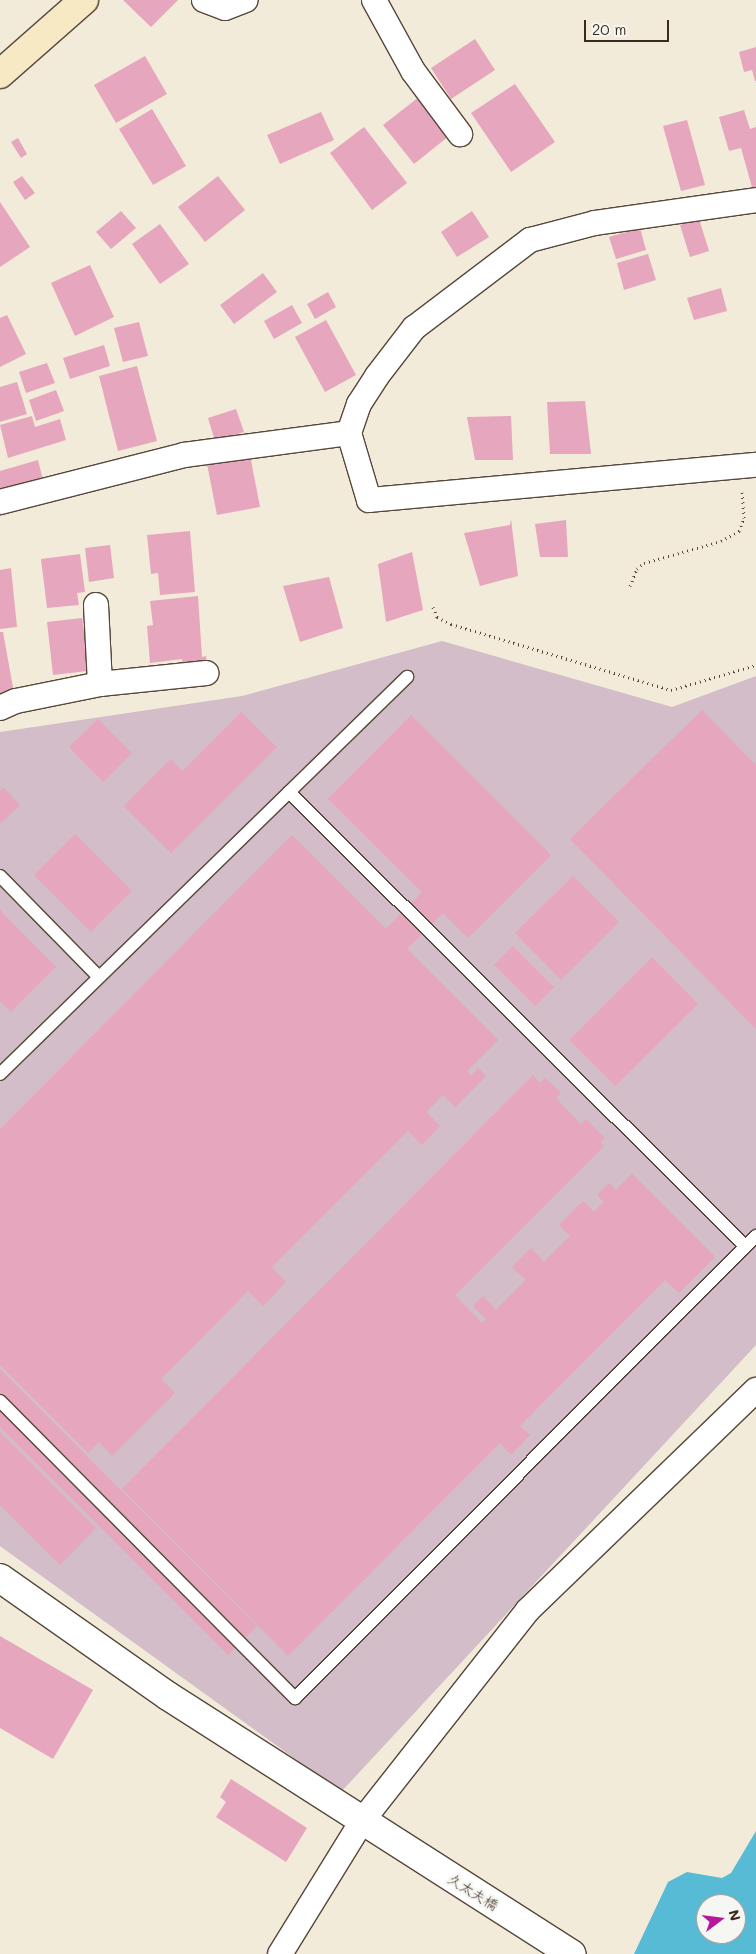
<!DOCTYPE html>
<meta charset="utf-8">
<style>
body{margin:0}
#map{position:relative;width:756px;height:1954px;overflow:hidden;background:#f2ebda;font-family:Mali,"Klee One",sans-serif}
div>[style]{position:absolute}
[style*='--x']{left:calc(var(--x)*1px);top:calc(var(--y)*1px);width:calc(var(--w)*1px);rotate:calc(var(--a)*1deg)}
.industrial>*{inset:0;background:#d2bdc8}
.water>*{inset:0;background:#58bbd6}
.building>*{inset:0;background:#e6a6bd}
.path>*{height:3px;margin-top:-1.5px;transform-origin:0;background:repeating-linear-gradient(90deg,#56473a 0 1px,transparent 0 5px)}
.roads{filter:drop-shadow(1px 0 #56473a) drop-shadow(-1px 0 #56473a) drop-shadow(0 1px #56473a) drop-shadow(0 -1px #56473a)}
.service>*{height:12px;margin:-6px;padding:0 6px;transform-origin:6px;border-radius:6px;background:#fff}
.minor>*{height:24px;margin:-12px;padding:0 12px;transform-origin:12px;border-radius:12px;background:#fff}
.tertiary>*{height:28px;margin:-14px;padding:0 14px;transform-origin:14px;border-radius:14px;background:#fff}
.secondary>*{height:28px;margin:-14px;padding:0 14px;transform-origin:14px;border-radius:14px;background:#f6e9c3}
span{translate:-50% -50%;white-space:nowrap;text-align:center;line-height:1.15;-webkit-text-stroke:5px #f6f6f2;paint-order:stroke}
.street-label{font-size:14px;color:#3b2a1e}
.north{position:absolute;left:696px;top:1894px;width:50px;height:50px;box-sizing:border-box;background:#f6f6f2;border:1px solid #aba49d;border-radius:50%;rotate:75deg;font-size:14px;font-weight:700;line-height:20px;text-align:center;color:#3b2a1e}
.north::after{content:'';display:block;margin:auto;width:18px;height:22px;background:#b5179e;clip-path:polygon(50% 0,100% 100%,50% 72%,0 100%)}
.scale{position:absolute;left:584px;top:20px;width:85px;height:22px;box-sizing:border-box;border:2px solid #3b2a1e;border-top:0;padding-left:6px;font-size:15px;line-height:18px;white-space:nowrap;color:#3b2a1e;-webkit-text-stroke:4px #f6f6f2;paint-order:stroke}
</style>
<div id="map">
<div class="industrial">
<i style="clip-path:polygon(442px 641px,672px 707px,756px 676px,756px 1345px,341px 1792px,0 1546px,0 732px,242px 696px)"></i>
</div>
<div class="water">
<i style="clip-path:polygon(evenodd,756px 1831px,756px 1954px,634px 1954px,668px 1882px,687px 1872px,722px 1878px,731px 1873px,756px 1831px,706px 1904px,736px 1904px,736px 1934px,706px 1934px,706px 1904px)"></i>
</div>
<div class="building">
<i style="clip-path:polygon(123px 0,178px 0,151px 27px)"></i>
<i style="clip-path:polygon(475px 39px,495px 70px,451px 99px,431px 68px)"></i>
<i style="clip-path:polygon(756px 47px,756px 81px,755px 81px,752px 70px,744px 72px,739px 52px)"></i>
<i style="clip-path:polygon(145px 56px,167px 94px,116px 123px,94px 85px)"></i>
<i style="clip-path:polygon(515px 84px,555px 142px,511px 172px,471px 113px)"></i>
<i style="clip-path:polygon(419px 97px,449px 136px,414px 164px,383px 125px)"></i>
<i style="clip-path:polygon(152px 109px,186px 166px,153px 185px,119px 129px)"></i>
<i style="clip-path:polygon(744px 110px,750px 129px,756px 127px,756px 190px,753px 191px,741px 148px,729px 151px,719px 117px)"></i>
<i style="clip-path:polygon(321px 112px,334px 140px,280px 164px,267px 135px)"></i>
<i style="clip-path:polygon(687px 120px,705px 185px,681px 191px,663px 126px)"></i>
<i style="clip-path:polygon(364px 127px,407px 183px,372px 210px,330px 153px)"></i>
<i style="clip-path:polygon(18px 138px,27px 154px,21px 158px,11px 142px)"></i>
<i style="clip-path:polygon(22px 176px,35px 193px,25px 200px,13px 182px)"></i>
<i style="clip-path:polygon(218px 176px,245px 210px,205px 242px,178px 207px)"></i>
<i style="clip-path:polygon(0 202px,30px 247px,0 267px)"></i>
<i style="clip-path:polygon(121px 211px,136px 228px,111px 249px,96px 232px)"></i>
<i style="clip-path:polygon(472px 211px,489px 237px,457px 257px,441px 232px)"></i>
<i style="clip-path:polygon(699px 219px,709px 251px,690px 257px,680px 225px)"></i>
<i style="clip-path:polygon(160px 224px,189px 264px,160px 284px,132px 244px)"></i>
<i style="clip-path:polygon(640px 228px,646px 250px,616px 259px,609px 237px)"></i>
<i style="clip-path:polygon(648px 254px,656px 280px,624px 290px,617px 263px)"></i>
<i style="clip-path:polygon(90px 265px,114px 317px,75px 336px,51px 283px)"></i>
<i style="clip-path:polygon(263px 273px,277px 292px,234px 324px,220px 305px)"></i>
<i style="clip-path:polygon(721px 288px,727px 311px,694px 320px,687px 298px)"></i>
<i style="clip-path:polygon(328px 292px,336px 307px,315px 319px,307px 304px)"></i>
<i style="clip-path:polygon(292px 305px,302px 323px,274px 339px,264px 321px)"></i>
<i style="clip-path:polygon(7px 315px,26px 354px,0 367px,0 318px)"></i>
<i style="clip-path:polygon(326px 320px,356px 375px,325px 392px,295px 337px)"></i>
<i style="clip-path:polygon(139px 322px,148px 356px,123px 362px,114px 328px)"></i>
<i style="clip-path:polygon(104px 345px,110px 366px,70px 379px,63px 358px)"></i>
<i style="clip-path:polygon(47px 363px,55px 383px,26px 393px,19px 372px)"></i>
<i style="clip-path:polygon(137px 366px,157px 441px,118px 451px,99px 376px)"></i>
<i style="clip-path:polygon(17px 382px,27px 414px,0 422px,0 387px)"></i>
<i style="clip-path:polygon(56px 390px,64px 411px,36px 421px,29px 400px)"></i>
<i style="clip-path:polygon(585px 401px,591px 454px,550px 454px,547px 402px)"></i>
<i style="clip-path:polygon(236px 409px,244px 432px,215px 441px,208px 418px)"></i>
<i style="clip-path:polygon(32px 416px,35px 427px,60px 419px,66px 440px,8px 458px,0 425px)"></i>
<i style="clip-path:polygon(511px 416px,513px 460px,475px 460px,467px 417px)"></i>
<i style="clip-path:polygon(250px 455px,260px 507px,217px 515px,207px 464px)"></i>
<i style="clip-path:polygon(38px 460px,43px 480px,0 493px,0 471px)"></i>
<i style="clip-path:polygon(511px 519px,518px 576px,480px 586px,464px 533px,510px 525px)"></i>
<i style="clip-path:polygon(566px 520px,568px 557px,540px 557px,535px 524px)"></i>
<i style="clip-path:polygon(190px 531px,195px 592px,160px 595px,158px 573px,151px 574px,147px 535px)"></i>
<i style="clip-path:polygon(110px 545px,114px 578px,89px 582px,85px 548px)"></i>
<i style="clip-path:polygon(412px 552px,423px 610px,386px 622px,378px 564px)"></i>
<i style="clip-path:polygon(80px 554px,85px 592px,77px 593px,79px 605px,47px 608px,41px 559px)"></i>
<i style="clip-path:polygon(11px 568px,17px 627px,0 629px,0 570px)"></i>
<i style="clip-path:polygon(329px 577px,343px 628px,300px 642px,283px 586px)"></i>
<i style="clip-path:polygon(198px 596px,202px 657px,206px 656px,207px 665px,183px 668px,182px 659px,150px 663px,147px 626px,153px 625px,150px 601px)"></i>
<i style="clip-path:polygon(82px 618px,84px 630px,88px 630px,88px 676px,87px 671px,53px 675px,47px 622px)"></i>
<i style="clip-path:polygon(0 632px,3px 632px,14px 693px,0 695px)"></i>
<i style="clip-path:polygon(702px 710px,756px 765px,756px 1029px,570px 839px)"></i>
<i style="clip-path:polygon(241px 712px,277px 747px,171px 853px,124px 806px,171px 759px,182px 771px)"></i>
<i style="clip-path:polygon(411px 715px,551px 855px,468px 938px,443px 913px,407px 949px,498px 1040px,467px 1071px,471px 1076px,478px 1068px,486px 1076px,455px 1107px,443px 1095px,426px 1112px,440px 1126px,422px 1145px,408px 1131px,272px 1267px,286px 1282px,263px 1306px,248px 1291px,161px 1379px,175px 1393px,112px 1456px,99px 1442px,88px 1453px,0 1365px,0 1129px,292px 835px,386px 929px,422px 892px,328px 799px)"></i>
<i style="clip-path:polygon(98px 719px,132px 753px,103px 782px,69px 747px)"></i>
<i style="clip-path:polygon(4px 788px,20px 805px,0 824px,0 791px)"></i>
<i style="clip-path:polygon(75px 834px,132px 891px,91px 932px,34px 875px)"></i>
<i style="clip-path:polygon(573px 876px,619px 922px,561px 980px,515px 933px)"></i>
<i style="clip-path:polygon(0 910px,56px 967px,11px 1012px,0 1001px)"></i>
<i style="clip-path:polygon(513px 946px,554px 987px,535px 1006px,494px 965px)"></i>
<i style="clip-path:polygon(652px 957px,698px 1004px,615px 1086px,569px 1040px)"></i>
<i style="clip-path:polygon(533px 1075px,540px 1083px,545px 1078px,561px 1093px,556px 1098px,581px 1124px,586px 1119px,605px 1138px,600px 1142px,604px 1146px,455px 1295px,482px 1323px,486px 1319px,473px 1306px,483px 1296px,496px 1310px,526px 1280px,512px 1267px,531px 1248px,544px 1262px,570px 1236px,559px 1225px,583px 1201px,594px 1212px,604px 1202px,597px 1195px,609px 1183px,616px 1190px,632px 1174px,715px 1257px,679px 1293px,665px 1280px,520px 1426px,530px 1435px,511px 1455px,500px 1443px,288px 1656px,122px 1489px)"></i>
<i style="clip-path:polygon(0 1369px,257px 1626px,228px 1655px,0 1427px)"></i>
<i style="clip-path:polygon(0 1432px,96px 1528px,60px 1565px,0 1505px)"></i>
<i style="clip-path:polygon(0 1636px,93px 1690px,53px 1759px,0 1728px)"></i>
<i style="clip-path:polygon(231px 1779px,307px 1828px,286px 1862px,216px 1817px,226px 1802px,220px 1797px)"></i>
</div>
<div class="path">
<i style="--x:630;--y:586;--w:18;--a:-68"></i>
<i style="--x:637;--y:569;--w:9;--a:-41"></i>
<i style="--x:644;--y:563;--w:80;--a:-15.9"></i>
<i style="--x:721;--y:541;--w:21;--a:-29"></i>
<i style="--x:739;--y:531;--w:14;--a:-69"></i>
<i style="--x:744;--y:518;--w:26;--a:-94"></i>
<i style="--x:433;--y:607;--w:11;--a:68"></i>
<i style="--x:437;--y:617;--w:16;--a:27"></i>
<i style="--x:451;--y:624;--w:230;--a:16.7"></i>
<i style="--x:671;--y:690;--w:89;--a:-16.4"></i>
</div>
<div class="roads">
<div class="service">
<i style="--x:289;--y:792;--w:643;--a:44.87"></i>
<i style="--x:0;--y:876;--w:141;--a:45.6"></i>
<i style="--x:0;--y:1074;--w:569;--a:-44.29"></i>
<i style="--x:0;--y:1401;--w:419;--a:45.2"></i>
<i style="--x:295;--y:1698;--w:653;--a:-45.06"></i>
</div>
<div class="minor">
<i style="--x:204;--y:0;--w:22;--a:21"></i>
<i style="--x:225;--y:8;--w:22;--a:-21"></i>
<i style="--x:374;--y:0;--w:81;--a:61.2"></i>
<i style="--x:413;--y:71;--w:79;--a:53.3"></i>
<i style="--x:349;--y:433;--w:31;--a:-71"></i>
<i style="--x:359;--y:404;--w:33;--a:-57"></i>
<i style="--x:377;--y:376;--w:61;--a:-52.4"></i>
<i style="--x:414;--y:328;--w:146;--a:-37.2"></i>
<i style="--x:530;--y:240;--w:67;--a:-14.7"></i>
<i style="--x:595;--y:223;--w:163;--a:-8.1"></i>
<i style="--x:0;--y:502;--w:190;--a:-14.3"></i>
<i style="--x:184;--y:455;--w:166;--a:-7.6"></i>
<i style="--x:349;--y:433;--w:70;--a:73.4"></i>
<i style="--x:369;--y:500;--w:389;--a:-5.2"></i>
<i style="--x:96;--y:605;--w:79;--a:87.1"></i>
<i style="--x:0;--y:708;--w:17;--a:-24"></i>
<i style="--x:16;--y:701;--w:86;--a:-11.4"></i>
<i style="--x:100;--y:684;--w:107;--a:-5.9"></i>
<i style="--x:280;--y:1954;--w:156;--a:-58.3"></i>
<i style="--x:362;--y:1821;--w:268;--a:-51.8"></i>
<i style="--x:528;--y:1610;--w:317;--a:-44"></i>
</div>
<div class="tertiary">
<i style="--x:0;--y:1578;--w:205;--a:35.1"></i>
<i style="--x:168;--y:1696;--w:479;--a:32.6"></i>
</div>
<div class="secondary">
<i style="--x:0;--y:74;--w:112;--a:-41.4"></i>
</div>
</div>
<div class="street-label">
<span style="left:473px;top:1892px;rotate:32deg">久太夫橋</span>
</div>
<div class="north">N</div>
<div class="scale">20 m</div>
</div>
